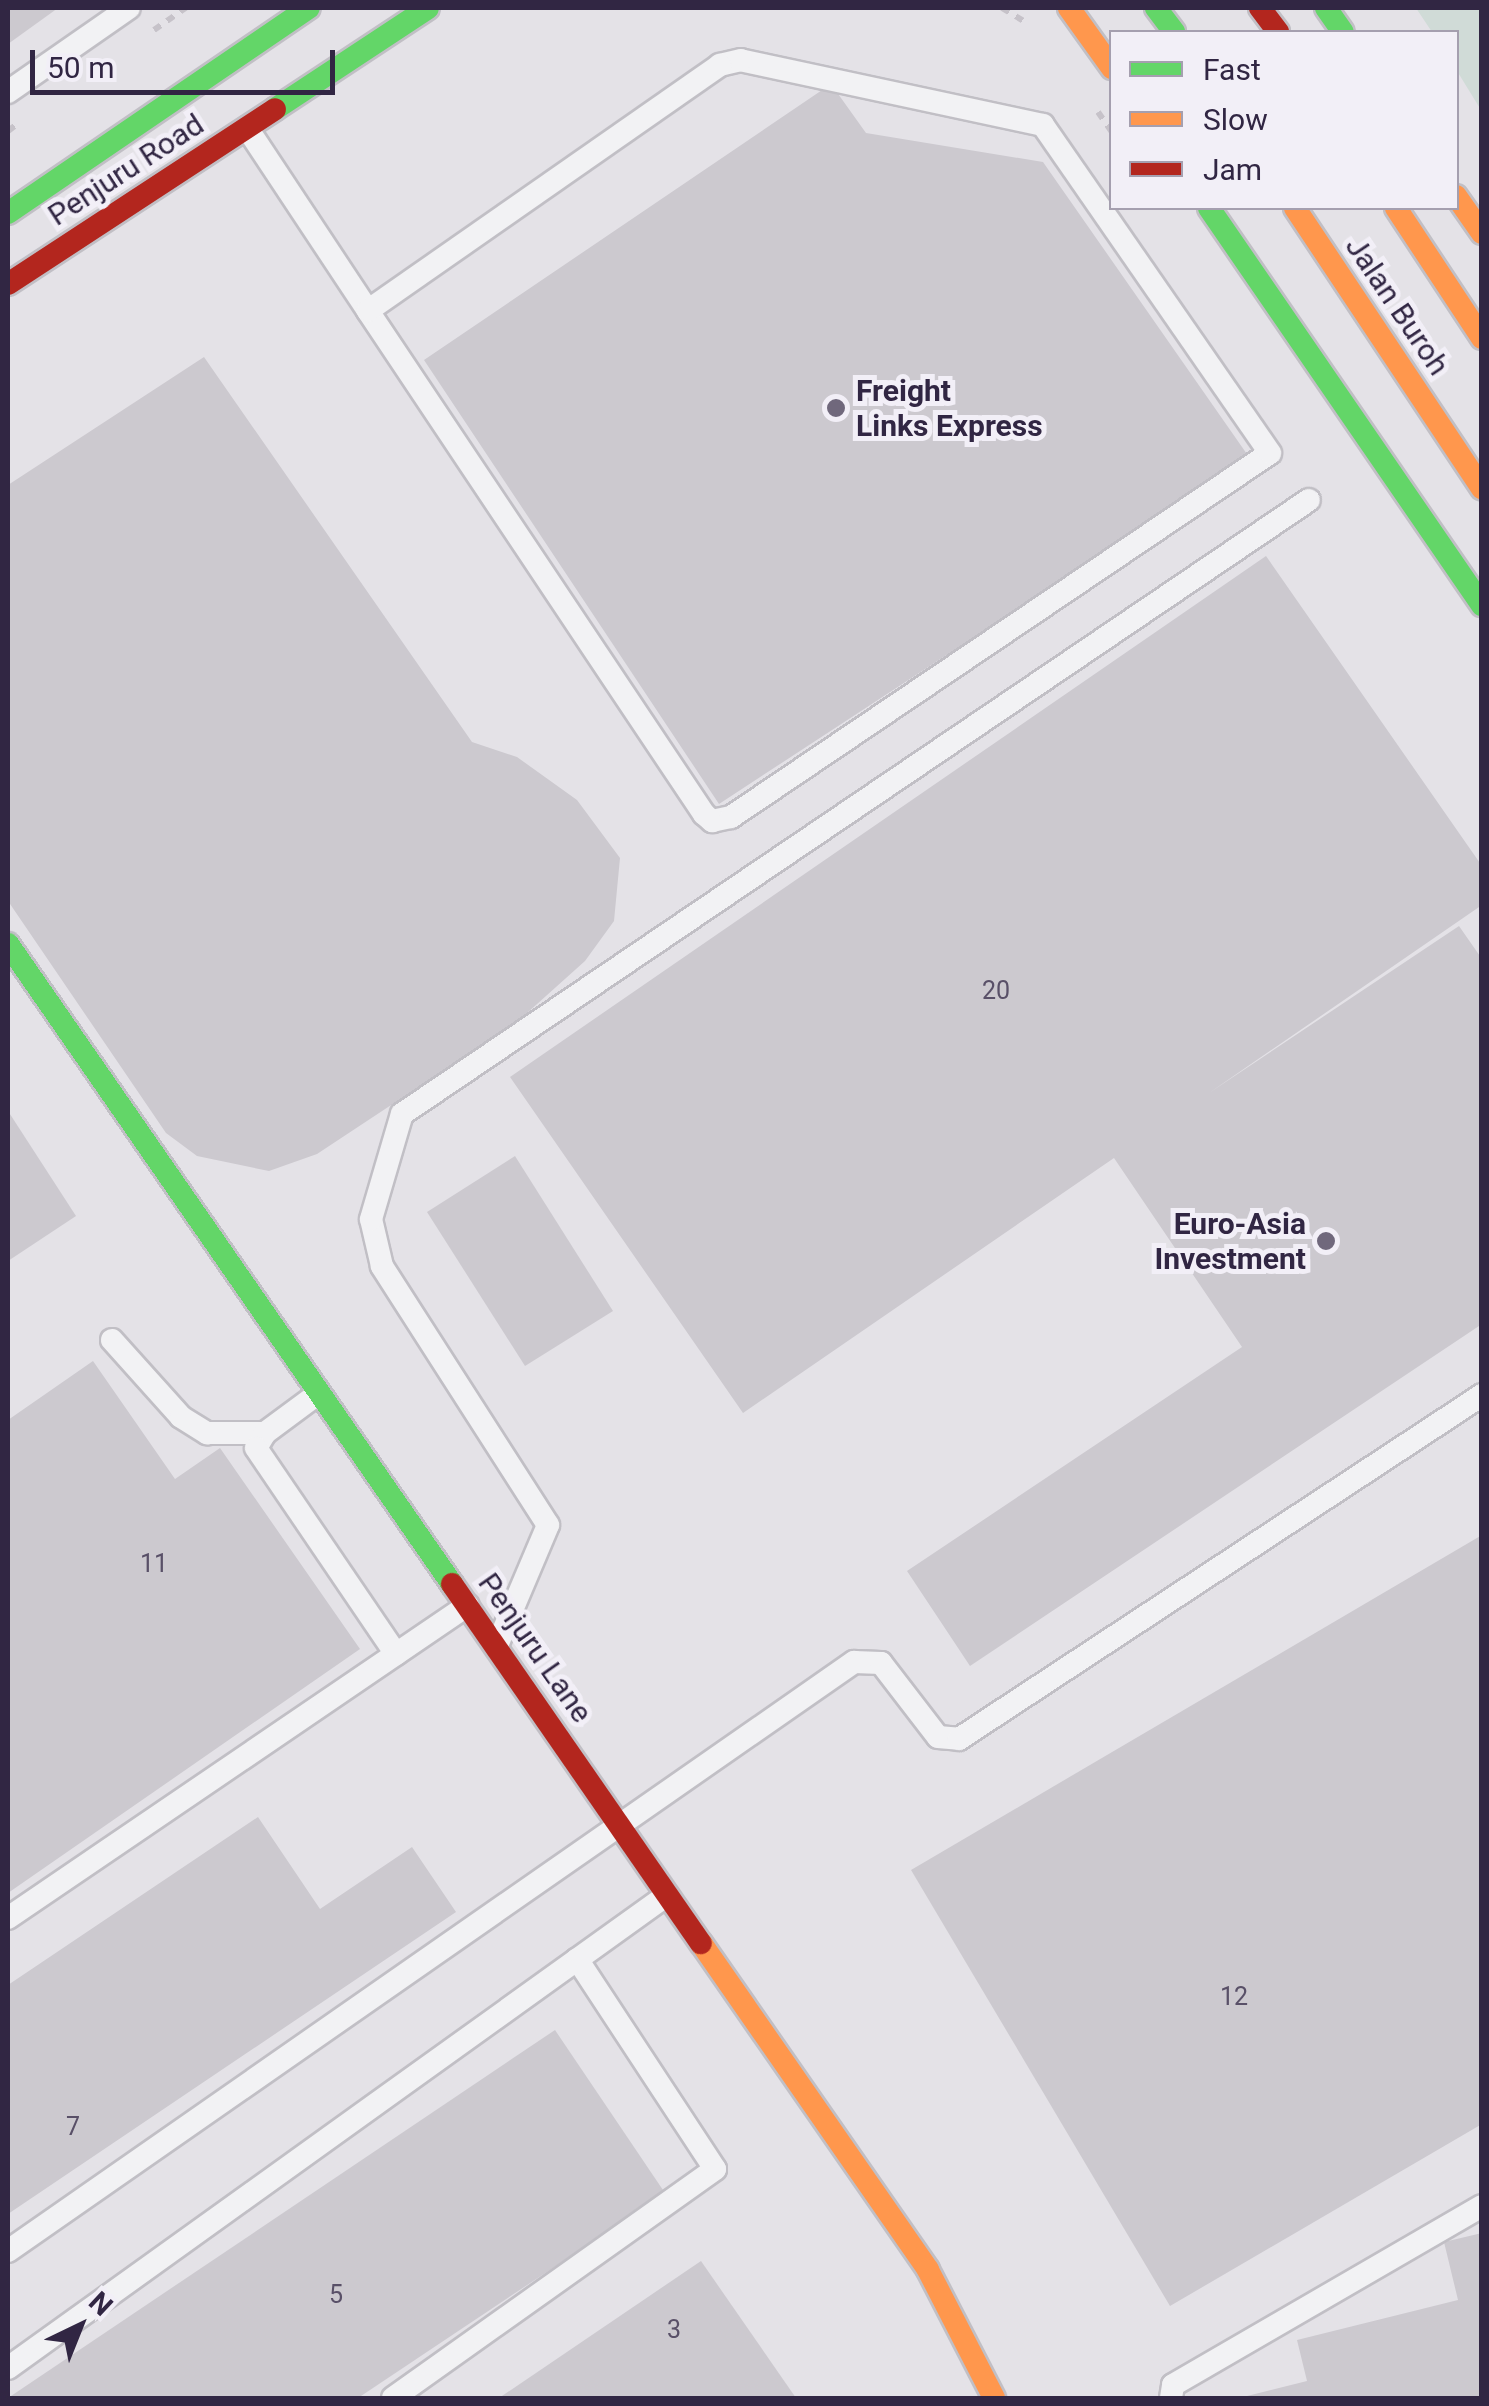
<!DOCTYPE html>
<style>
body{margin:0}
#map{position:relative;width:1489px;height:2406px;overflow:hidden;background:#e4e2e7;font-family:Roboto,sans-serif}
div>[style]{position:absolute}
[style*='--x']{left:calc(var(--x)*1px);top:calc(var(--y)*1px);width:calc(var(--w)*1px);rotate:calc(var(--a)*1deg)}
.green>*{inset:0;background:#d0dbd7}
.building>*{inset:0;background:#ccc9cf}
.path>*{height:6px;margin-top:-3px;transform-origin:0;background:repeating-linear-gradient(90deg,#c6c2c9 0 8px,transparent 0 16px)}
.roads{filter:drop-shadow(2px 0 #c1bfc5) drop-shadow(-2px 0 #c1bfc5) drop-shadow(0 2px #c1bfc5) drop-shadow(0 -2px #c1bfc5)}
.lane>*{height:22px;margin:-11px;padding:0 11px;transform-origin:11px;border-radius:11px;background:#f2f2f4}
.fast>*{height:22px;margin:-11px;padding:0 11px;transform-origin:11px;border-radius:11px;background:#63d668}
.slow>*{height:22px;margin:-11px;padding:0 11px;transform-origin:11px;border-radius:11px;background:#ff974d}
.jam>*{height:22px;margin:-11px;padding:0 11px;transform-origin:11px;border-radius:11px;background:#b3261e}
.dots>*{width:28px;height:28px;translate:-50% -50%;box-sizing:border-box;border:5px solid #f2eff7;border-radius:50%}
span{translate:-50% -50%;white-space:nowrap;text-align:center;line-height:1.15;-webkit-text-stroke:10px #f2eff7;paint-order:stroke}
.number-label{font-size:25px;color:#595068}
.number-label span{-webkit-text-stroke-width:0}
.street-label{font-size:30px;color:#312643}
.poi-label{font-size:30px;color:#312643;font-weight:700}
.left{translate:0 -50%;text-align:left}
.right{translate:-100% -50%;text-align:right}
.frame{position:absolute;inset:0;border:10px solid #312643;pointer-events:none}
.legend{position:absolute;left:1109px;top:30px;width:350px;height:180px;box-sizing:border-box;background:#f2eff7;border:2px solid #a59faf;margin:0;padding:12px 18px;list-style:none;font-size:30px;color:#312643}
.legend li{display:flex;align-items:center;gap:20px;height:50px}
.legend b{width:50px;border:2px solid #a59faf}
.north{position:absolute;left:30px;top:2276px;width:100px;height:100px;-webkit-text-stroke:8px #f2eff7;paint-order:stroke;rotate:43deg;font-size:28px;font-weight:700;line-height:40px;text-align:center;color:#312643}
.north::after{content:'';display:block;margin:auto;width:35px;height:45px;background:#312643;clip-path:polygon(50% 0,100% 100%,50% 72%,0 100%)}
.scale{position:absolute;left:30px;top:50px;width:305px;height:45px;box-sizing:border-box;border:5px solid #312643;border-top:0;padding-left:12px;font-size:30px;line-height:35px;white-space:nowrap;color:#312643;-webkit-text-stroke:8px #f2eff7;paint-order:stroke}
</style>
<div id="map">
<div class="green">
<i style="clip-path:polygon(1416px 8px,1481px 8px,1481px 110px,1457px 71px,1456px 32px,1432px 32px)"></i>
</div>
<div class="building">
<i style="clip-path:polygon(8px 8px,58px 8px,8px 44px)"></i>
<i style="clip-path:polygon(831px 84px,866px 133px,1043px 162px,1249px 457px,719px 804px,424px 360px)"></i>
<i style="clip-path:polygon(204px 357px,472px 742px,517px 757px,577px 800px,620px 858px,614px 921px,585px 961px,517px 1022px,317px 1154px,269px 1171px,197px 1156px,166px 1133px,8px 901px,8px 485px)"></i>
<i style="clip-path:polygon(1266px 556px,1482px 866px,1482px 905px,1209px 1093px,1459px 926px,1482px 959px,1482px 1324px,970px 1666px,907px 1571px,1242px 1347px,1114px 1158px,743px 1413px,510px 1077px)"></i>
<i style="clip-path:polygon(8px 1111px,76px 1216px,8px 1261px)"></i>
<i style="clip-path:polygon(515px 1156px,613px 1311px,525px 1366px,427px 1212px)"></i>
<i style="clip-path:polygon(93px 1361px,175px 1479px,220px 1448px,360px 1649px,8px 1893px,8px 1420px)"></i>
<i style="clip-path:polygon(1482px 1535px,1482px 2124px,1170px 2306px,911px 1870px)"></i>
<i style="clip-path:polygon(258px 1817px,320px 1909px,412px 1847px,456px 1912px,8px 2214px,8px 1985px)"></i>
<i style="clip-path:polygon(555px 2030px,665px 2193px,358px 2398px,8px 2398px)"></i>
<i style="clip-path:polygon(1482px 2233px,1482px 2398px,1239px 2398px,1307px 2381px,1297px 2340px,1458px 2300px,1444px 2242px)"></i>
<i style="clip-path:polygon(701px 2261px,796px 2398px,499px 2398px)"></i>
</div>
<div class="path">
<i style="--x:1002;--y:8;--w:26;--a:31"></i>
<i style="--x:154;--y:30;--w:39;--a:-35"></i>
<i style="--x:1098;--y:112;--w:24;--a:55"></i>
<i style="--x:8;--y:131;--w:15;--a:-37"></i>
</div>
<div class="roads">
<div class="lane">
<i style="--x:8;--y:92;--w:147;--a:-34.8"></i>
<i style="--x:247;--y:128;--w:219;--a:56.5"></i>
<i style="--x:368;--y:311;--w:605;--a:56.26"></i>
<i style="--x:704;--y:814;--w:11;--a:41"></i>
<i style="--x:712;--y:821;--w:19;--a:-12"></i>
<i style="--x:731;--y:817;--w:650;--a:-34.03"></i>
<i style="--x:1270;--y:453;--w:399;--a:-124.7"></i>
<i style="--x:1043;--y:125;--w:309;--a:-167.9"></i>
<i style="--x:741;--y:60;--w:22;--a:167"></i>
<i style="--x:720;--y:65;--w:429;--a:145.1"></i>
<i style="--x:112;--y:1340;--w:103;--a:48.1"></i>
<i style="--x:181;--y:1417;--w:31;--a:32"></i>
<i style="--x:207;--y:1433;--w:58;--a:0"></i>
<i style="--x:319;--y:1393;--w:67;--a:143.5"></i>
<i style="--x:265;--y:1433;--w:17;--a:121"></i>
<i style="--x:256;--y:1448;--w:249;--a:55.8"></i>
<i style="--x:498;--y:1643;--w:128;--a:-67"></i>
<i style="--x:548;--y:1525;--w:308;--a:-122.7"></i>
<i style="--x:382;--y:1266;--w:48;--a:-103.2"></i>
<i style="--x:371;--y:1219;--w:109;--a:-73.6"></i>
<i style="--x:402;--y:1114;--w:1095;--a:-34.1"></i>
<i style="--x:8;--y:1918;--w:556;--a:-34.23"></i>
<i style="--x:8;--y:2251;--w:1031;--a:-34.85"></i>
<i style="--x:854;--y:1662;--w:27;--a:2"></i>
<i style="--x:881;--y:1663;--w:93;--a:52.4"></i>
<i style="--x:938;--y:1737;--w:21;--a:5"></i>
<i style="--x:959;--y:1739;--w:626;--a:-33.33"></i>
<i style="--x:8;--y:2368;--w:811;--a:-35.67"></i>
<i style="--x:393;--y:2398;--w:395;--a:-35.4"></i>
<i style="--x:715;--y:2169;--w:251;--a:-123.3"></i>
<i style="--x:1171;--y:2398;--w:13;--a:-81"></i>
<i style="--x:1173;--y:2385;--w:357;--a:-30.1"></i>
</div>
<div class="fast">
<i style="--x:1156;--y:8;--w:30;--a:53"></i>
<i style="--x:1326;--y:8;--w:29;--a:55"></i>
<i style="--x:275;--y:109;--w:183;--a:-33.4"></i>
<i style="--x:1209;--y:208;--w:482;--a:55.5"></i>
<i style="--x:8;--y:213;--w:364;--a:-34.3"></i>
<i style="--x:8;--y:944;--w:779;--a:55.25"></i>
</div>
<div class="slow">
<i style="--x:1069;--y:8;--w:74;--a:54.4"></i>
<i style="--x:1456;--y:196;--w:45;--a:54.9"></i>
<i style="--x:1295;--y:208;--w:337;--a:56.3"></i>
<i style="--x:1396;--y:208;--w:156;--a:56.5"></i>
<i style="--x:701;--y:1943;--w:398;--a:55.2"></i>
<i style="--x:928;--y:2270;--w:144;--a:62.7"></i>
</div>
<div class="jam">
<i style="--x:1260;--y:8;--w:30;--a:53"></i>
<i style="--x:8;--y:284;--w:319;--a:-33.2"></i>
<i style="--x:452;--y:1584;--w:437;--a:55.3"></i>
</div>
</div>
<div class="dots">
<i style="left:836px;top:408px;background:#70687c"></i>
<i style="left:1326px;top:1241px;background:#70687c"></i>
</div>
<div class="number-label">
<span style="left:996px;top:991px">20</span>
<span style="left:154px;top:1564px">11</span>
<span style="left:1234px;top:1997px">12</span>
<span style="left:73px;top:2127px">7</span>
<span style="left:336px;top:2295px">5</span>
<span style="left:674px;top:2330px">3</span>
</div>
<div class="street-label">
<span style="left:126px;top:170px;rotate:-33deg">Penjuru Road</span>
<span style="left:1397px;top:306px;rotate:56deg">Jalan Buroh</span>
<span style="left:535px;top:1648px;rotate:55deg">Penjuru Lane</span>
</div>
<div class="poi-label">
<span class="left" style="left:856px;top:408px">Freight<br>Links Express</span>
<span class="right" style="left:1306px;top:1241px">Euro-Asia<br>Investment</span>
</div>
<div class="frame"></div>
<ul class="legend">
<li><b style="height:12px;background:#63d668"></b>Fast</li>
<li><b style="height:12px;background:#ff974d"></b>Slow</li>
<li><b style="height:12px;background:#b3261e"></b>Jam</li>
</ul>
<div class="north">N</div>
<div class="scale">50 m</div>
</div>
